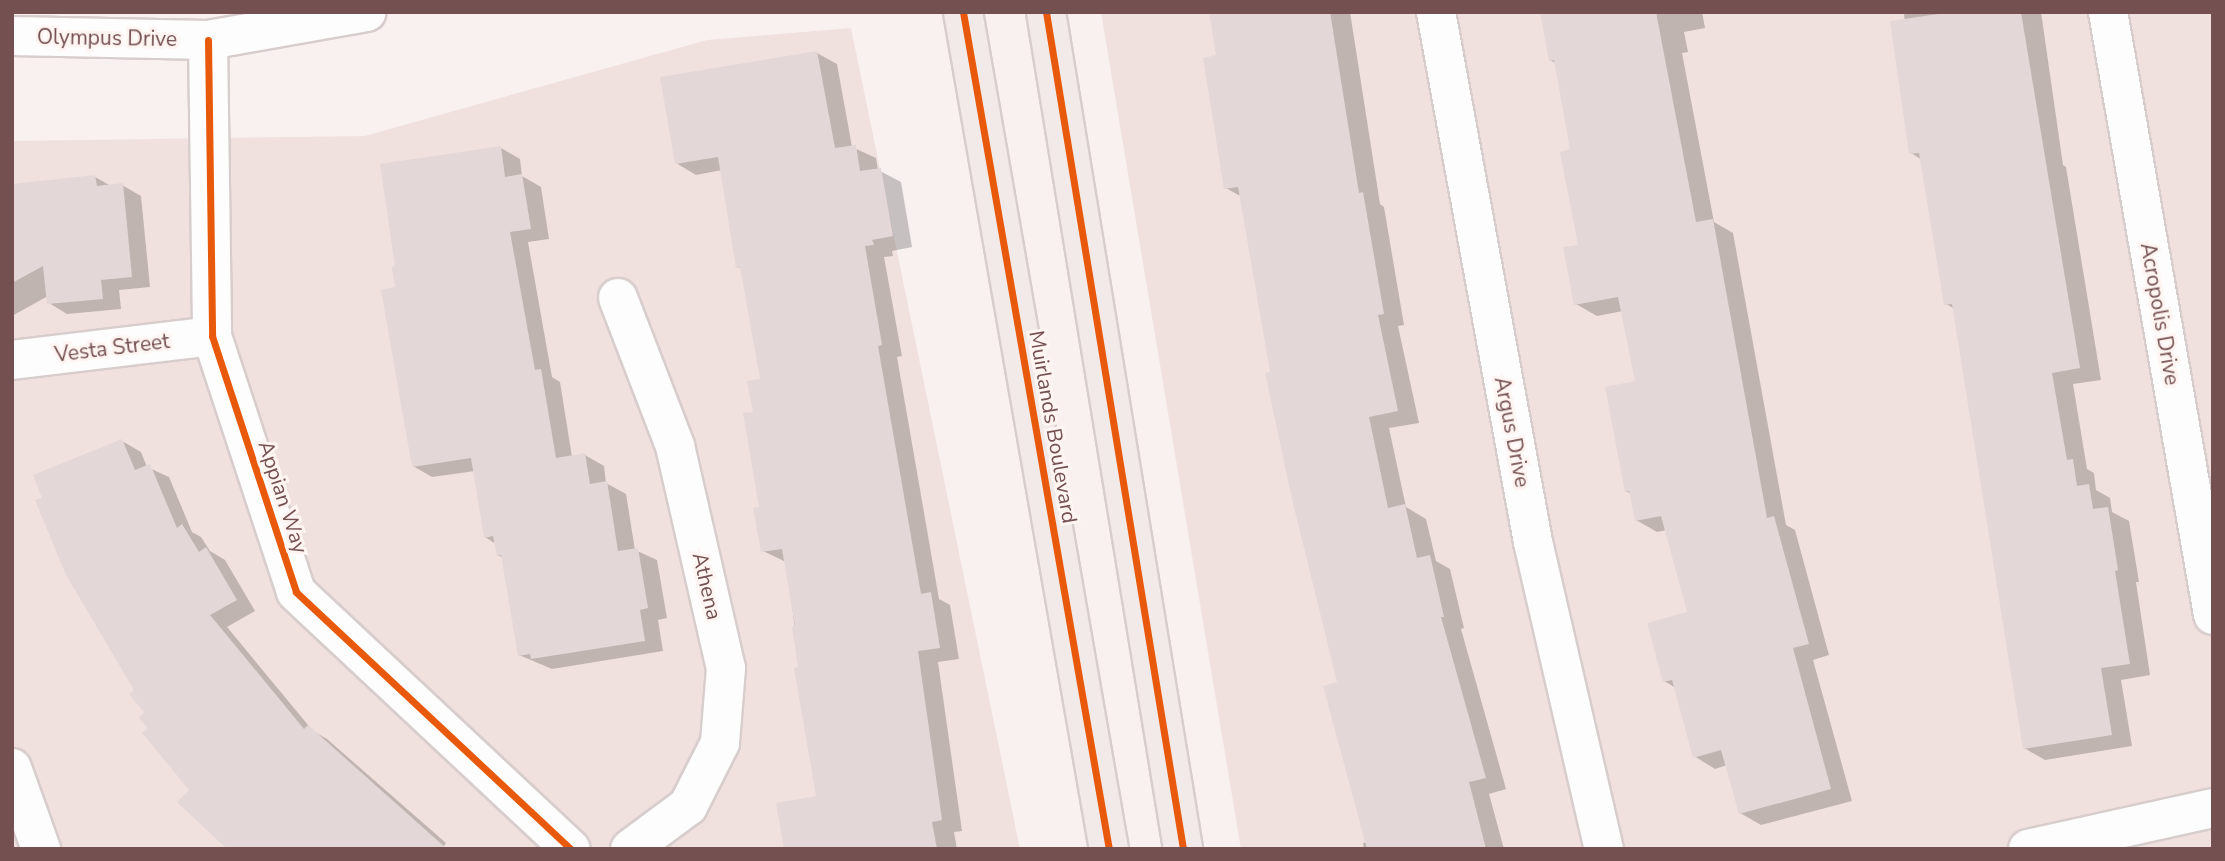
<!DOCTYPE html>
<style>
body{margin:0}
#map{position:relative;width:2225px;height:861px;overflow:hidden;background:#f8f1f0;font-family:"Nunito Sans",sans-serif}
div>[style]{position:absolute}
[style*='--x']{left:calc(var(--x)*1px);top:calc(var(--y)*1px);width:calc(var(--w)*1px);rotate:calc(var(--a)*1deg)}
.residential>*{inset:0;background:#f0e1de}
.shadow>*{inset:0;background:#0003}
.building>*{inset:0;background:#e4d7d7}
.roads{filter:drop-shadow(2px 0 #d7cdcc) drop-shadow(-2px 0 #d7cdcc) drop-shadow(0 2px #d7cdcc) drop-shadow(0 -2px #d7cdcc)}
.minor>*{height:38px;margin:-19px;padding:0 19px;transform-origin:19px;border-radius:19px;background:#fefdfd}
.major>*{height:38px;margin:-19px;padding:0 19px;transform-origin:19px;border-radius:19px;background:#f2eae8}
.cycleway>*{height:7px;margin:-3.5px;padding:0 3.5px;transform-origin:3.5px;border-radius:3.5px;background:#e8590c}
span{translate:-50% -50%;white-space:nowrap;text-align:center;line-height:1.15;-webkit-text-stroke:6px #fef5f2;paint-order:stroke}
.street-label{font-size:21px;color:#745051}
.frame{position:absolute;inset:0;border:14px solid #745051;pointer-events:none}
</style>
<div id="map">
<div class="residential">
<i style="clip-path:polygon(1101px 12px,2213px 12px,2213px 849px,1241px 849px)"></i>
<i style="clip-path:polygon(851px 28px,1020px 849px,12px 849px,12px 141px,365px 136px,707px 40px)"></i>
</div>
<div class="shadow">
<i style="clip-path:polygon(1211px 12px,1350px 12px,1380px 204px,1384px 207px,1404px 325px,1398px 326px,1419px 423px,1389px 428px,1406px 507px,1426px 519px,1436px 561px,1450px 569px,1464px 628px,1461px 629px,1506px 789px,1489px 794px,1504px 849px,1364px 849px,1363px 843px,1367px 842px,1339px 684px,1272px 373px,1242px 197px,1226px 188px,1218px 57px)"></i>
<i style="clip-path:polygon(1542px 12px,1702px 12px,1705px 28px,1684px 32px,1688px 52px,1682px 53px,1714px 222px,1733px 233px,1786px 525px,1795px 530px,1829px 655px,1813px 660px,1852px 801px,1761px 825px,1740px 813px,1727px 765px,1715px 769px,1694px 756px,1676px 688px,1664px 681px,1689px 614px,1667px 530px,1657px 532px,1636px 520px,1631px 494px,1626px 491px,1637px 383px,1623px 311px,1597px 316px,1576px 304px,1580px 246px,1572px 150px,1557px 64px,1550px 60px)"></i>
<i style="clip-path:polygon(1904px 12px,2041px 12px,2063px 165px,2066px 167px,2101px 380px,2073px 384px,2087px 469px,2094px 473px,2096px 490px,2110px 498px,2112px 512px,2129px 521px,2139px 582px,2136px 582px,2150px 675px,2121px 680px,2132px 746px,2045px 760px,2024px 748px,1955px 309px,1946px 304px,1922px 160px,1911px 153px)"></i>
<i style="clip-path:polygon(817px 53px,837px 64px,852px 147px,876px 158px,878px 170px,901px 182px,912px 247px,892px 251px,893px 256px,884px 257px,902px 356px,897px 357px,939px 599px,950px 605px,959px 659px,938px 662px,962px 831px,954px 832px,957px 849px,787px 849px,818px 798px,786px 562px,763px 551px,755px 413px,762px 380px,742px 269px,738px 267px,722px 170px,696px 175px,676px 163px)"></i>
<i style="clip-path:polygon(501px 148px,520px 159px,522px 176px,541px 187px,549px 239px,528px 242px,552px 377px,560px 382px,572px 457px,585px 455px,604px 466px,606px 483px,626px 494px,635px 550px,657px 560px,667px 618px,658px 620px,663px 651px,552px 669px,519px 655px,503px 558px,498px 555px,496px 544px,485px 537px,475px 471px,432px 477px,413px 466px,397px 288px)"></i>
<i style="clip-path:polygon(95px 177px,111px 186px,122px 185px,141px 196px,150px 287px,119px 290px,121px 309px,67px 314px,49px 303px,48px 296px,12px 316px,12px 186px)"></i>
<i style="clip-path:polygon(122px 441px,141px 452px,147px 467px,169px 477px,192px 532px,201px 537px,210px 551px,225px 560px,255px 611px,227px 627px,313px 731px,327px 739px,446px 843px,442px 849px,192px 790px,151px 728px,137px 691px,44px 499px)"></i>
</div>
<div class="building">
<i style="clip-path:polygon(1209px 12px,1330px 12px,1359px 193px,1363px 192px,1384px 314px,1378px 315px,1398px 411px,1369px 417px,1388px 508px,1405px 504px,1417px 558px,1430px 555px,1444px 617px,1441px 617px,1486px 778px,1469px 782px,1486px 849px,1367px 849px,1323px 686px,1337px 682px,1292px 499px,1265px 373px,1270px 372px,1238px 187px,1224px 189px,1203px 58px,1216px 55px)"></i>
<i style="clip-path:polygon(1540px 12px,1656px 12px,1696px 222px,1713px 219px,1767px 518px,1774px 516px,1809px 644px,1793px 648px,1831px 789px,1739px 814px,1721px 750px,1693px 758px,1672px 680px,1663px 682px,1647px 623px,1687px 612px,1661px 516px,1635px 521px,1629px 491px,1625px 492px,1605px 387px,1635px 381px,1618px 297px,1574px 305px,1563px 247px,1578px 245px,1560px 152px,1570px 149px,1554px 60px,1549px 61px)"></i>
<i style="clip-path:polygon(1952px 12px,2021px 12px,2080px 368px,2052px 373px,2067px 460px,2073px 459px,2077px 486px,2089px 484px,2093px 509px,2108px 507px,2118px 570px,2115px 571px,2130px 664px,2101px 668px,2112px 735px,2023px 749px,1952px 304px,1944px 305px,1919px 153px,1909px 154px,1890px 21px)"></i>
<i style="clip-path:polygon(817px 51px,835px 148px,856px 145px,860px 171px,881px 168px,893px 236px,872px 240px,874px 245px,865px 246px,882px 345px,878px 346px,921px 594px,931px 592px,940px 648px,918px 651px,942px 820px,932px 822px,937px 849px,784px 849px,776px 803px,816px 796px,794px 668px,798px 667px,792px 627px,795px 626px,782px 549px,761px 552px,753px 508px,759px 507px,743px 413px,753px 412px,747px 381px,760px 379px,740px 267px,736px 268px,718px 157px,675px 164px,660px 77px)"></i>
<i style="clip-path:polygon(501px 146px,505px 177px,522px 174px,531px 229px,510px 232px,535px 370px,541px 369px,556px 458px,585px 453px,590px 484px,607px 481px,618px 551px,638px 548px,648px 608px,640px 610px,645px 641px,531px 659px,530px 654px,518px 656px,501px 555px,497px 556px,493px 536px,484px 538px,471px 458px,412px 467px,381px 290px,395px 287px,392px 267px,395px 266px,380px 164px)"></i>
<i style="clip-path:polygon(95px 175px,97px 186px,123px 183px,132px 277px,101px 280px,103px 299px,47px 304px,43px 266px,12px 283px,12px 184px)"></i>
<i style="clip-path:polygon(122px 439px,135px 470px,150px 464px,177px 528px,182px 524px,199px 552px,206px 547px,237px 600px,210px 615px,304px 729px,308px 725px,447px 849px,227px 849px,177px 802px,189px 790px,142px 733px,148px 728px,139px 718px,144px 712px,129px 694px,134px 690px,66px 575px,35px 500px,42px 498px,33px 475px)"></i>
</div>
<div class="roads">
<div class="minor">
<i style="--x:1436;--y:12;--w:539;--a:79.63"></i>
<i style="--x:1533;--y:542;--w:315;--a:77"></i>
<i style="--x:2108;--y:12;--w:612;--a:80.12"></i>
<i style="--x:12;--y:36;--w:196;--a:1.2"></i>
<i style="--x:208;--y:40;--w:161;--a:-10"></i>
<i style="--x:208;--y:40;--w:296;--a:89.2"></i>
<i style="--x:212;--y:336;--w:269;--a:71.8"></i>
<i style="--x:296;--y:592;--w:376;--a:43.1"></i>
<i style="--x:618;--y:298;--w:159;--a:68.9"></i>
<i style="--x:675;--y:446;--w:228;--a:77.1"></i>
<i style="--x:726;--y:668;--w:75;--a:94.6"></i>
<i style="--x:720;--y:743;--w:71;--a:116.9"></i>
<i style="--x:688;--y:806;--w:72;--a:143.4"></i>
<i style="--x:12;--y:360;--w:201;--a:-6.8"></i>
<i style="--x:12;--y:768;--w:86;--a:70.3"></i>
<i style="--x:2028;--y:849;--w:189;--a:-12.5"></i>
</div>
<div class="major">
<i style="--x:963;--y:12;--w:850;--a:80.11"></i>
<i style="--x:1046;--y:12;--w:848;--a:80.7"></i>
</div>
</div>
<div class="cycleway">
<i style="--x:963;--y:12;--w:850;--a:80.11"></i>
<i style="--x:1046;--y:12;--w:848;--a:80.7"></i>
<i style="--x:208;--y:40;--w:296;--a:89.2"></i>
<i style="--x:212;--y:336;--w:269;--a:71.8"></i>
<i style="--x:296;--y:592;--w:376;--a:43.1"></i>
</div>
<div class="street-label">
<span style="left:107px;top:38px;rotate:1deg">Olympus Drive</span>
<span style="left:2160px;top:314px;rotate:80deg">Acropolis Drive</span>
<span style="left:112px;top:348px;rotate:-7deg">Vesta Street</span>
<span style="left:1053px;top:427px;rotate:80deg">Muirlands Boulevard</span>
<span style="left:1512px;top:432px;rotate:79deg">Argus Drive</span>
<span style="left:283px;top:497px;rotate:72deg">Appian Way</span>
<span style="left:707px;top:586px;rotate:77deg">Athena</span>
</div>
<div class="frame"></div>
</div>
